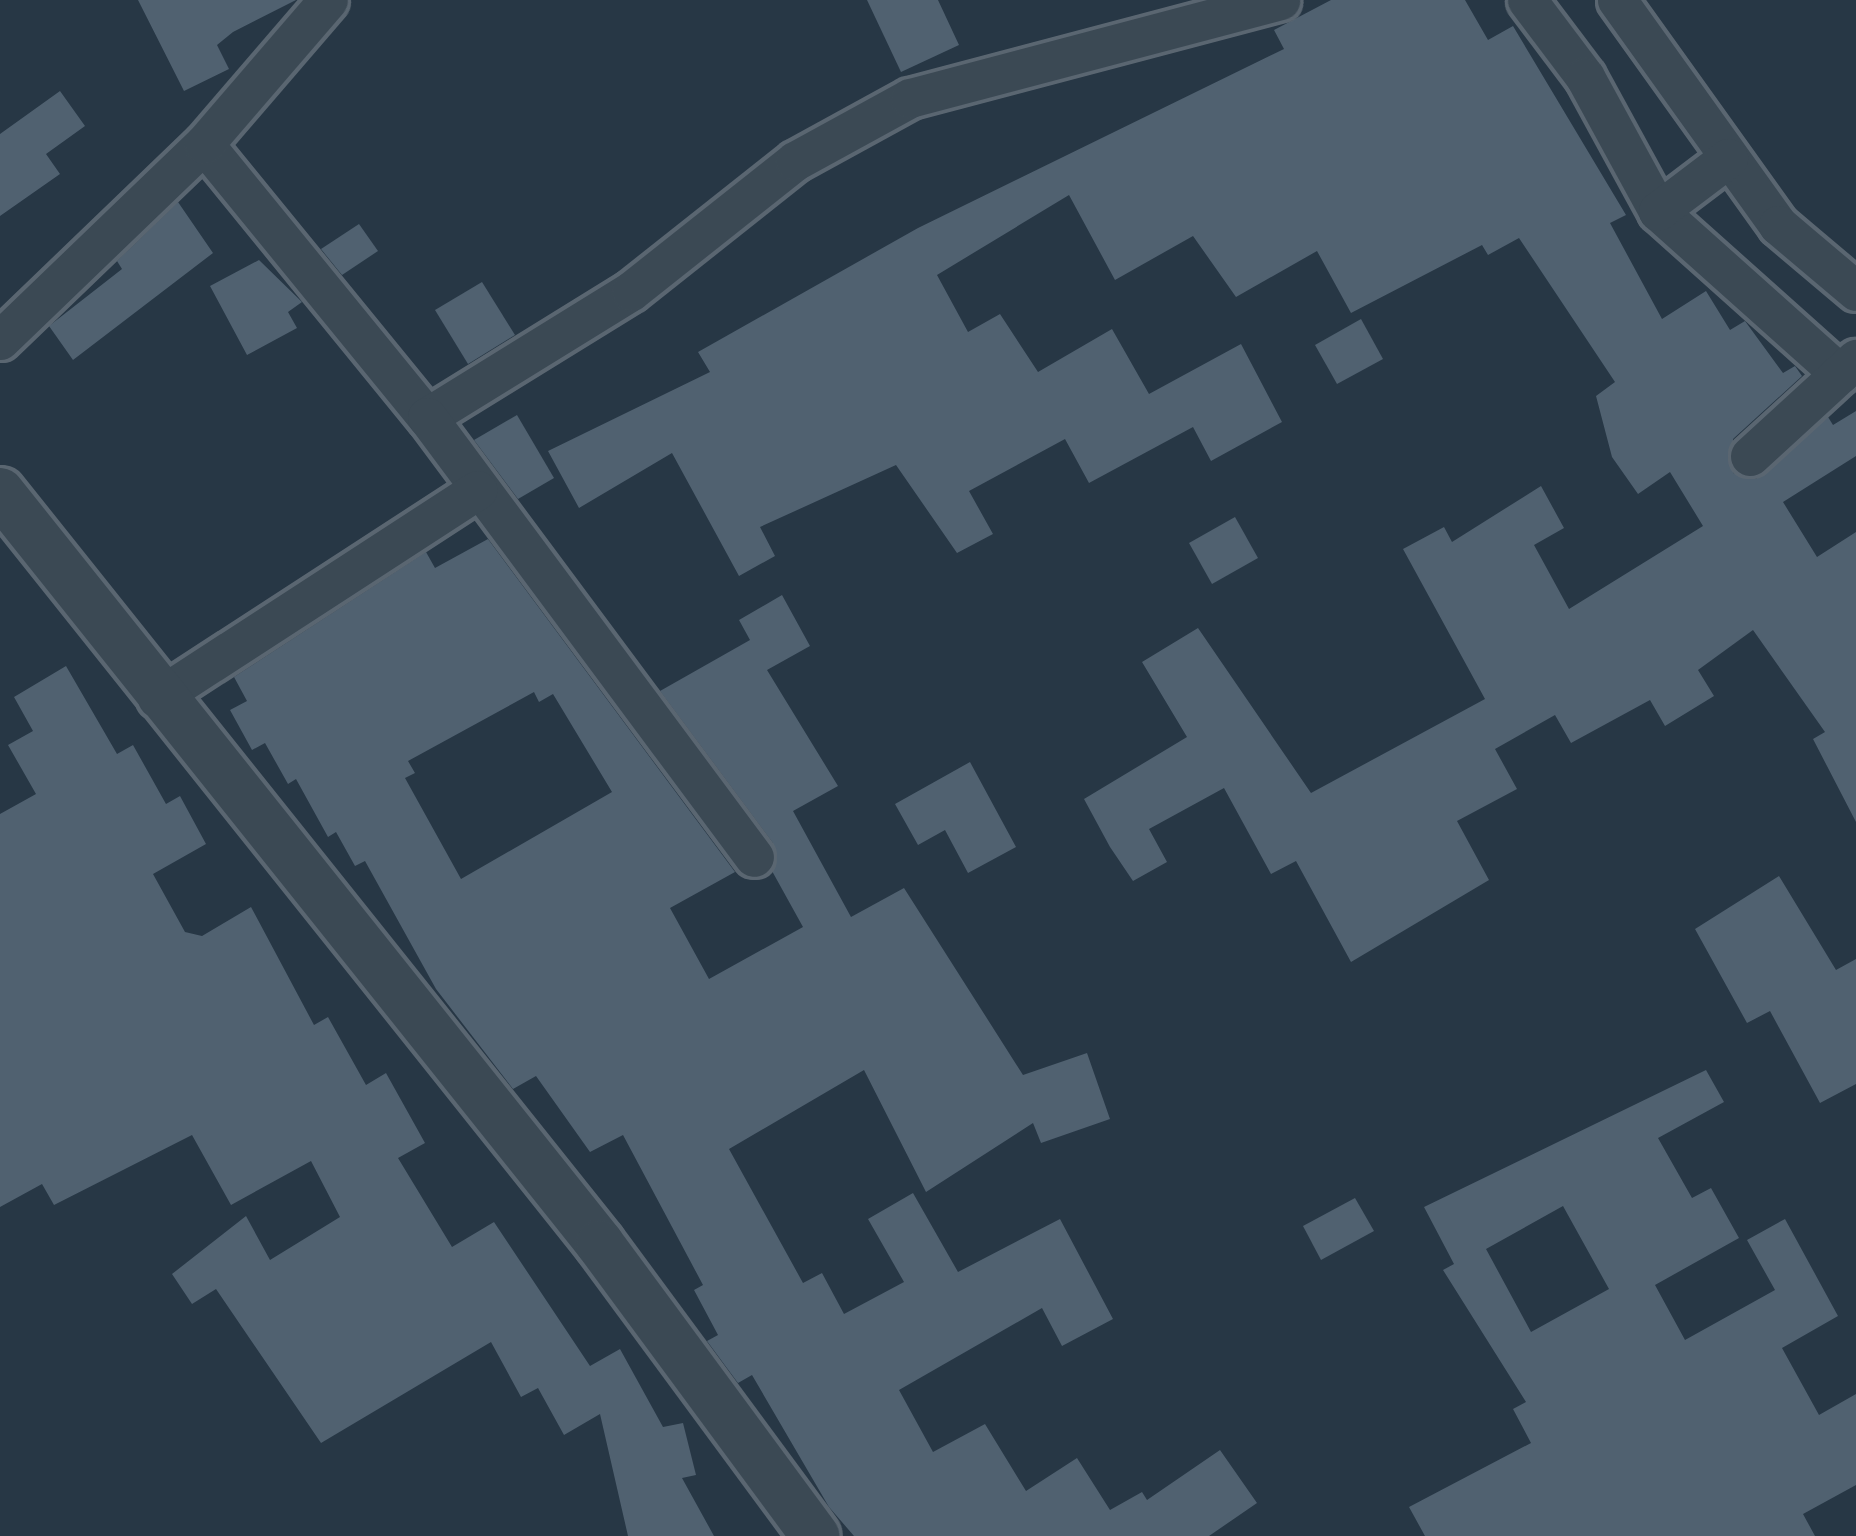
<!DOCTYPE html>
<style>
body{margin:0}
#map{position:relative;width:1856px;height:1536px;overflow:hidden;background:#273745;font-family:Karla,sans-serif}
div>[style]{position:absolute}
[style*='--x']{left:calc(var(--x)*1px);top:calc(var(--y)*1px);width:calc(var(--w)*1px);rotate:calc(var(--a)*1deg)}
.building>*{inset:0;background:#506170}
.roads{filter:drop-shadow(3px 0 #5a6671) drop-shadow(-3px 0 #5a6671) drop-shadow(0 3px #5a6671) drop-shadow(0 -3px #5a6671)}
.minor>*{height:39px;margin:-19.5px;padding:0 19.5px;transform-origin:19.5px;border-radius:19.5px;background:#3b4954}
.tertiary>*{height:48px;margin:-24px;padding:0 24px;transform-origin:24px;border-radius:24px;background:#3b4954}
span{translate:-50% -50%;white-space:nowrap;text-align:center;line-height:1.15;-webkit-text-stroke:12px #202e3a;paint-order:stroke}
</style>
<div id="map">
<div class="building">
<i style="clip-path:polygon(138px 0,296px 0,233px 32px,217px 45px,229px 69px,184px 91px)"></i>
<i style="clip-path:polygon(867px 0,938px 0,959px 45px,901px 72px)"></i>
<i style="clip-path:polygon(1331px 0,1465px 0,1488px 40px,1513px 26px,1626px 215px,1610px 223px,1662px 319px,1706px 291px,1730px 330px,1745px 321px,1783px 373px,1795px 366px,1802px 376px,1733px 439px,1733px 473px,1756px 479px,1828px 417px,1833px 425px,1856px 411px,1856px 456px,1783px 502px,1817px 557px,1856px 532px,1856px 822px,1813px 739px,1825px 732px,1753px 630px,1698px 670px,1714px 696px,1665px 726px,1650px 700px,1571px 743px,1555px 715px,1495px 749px,1517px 789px,1457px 821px,1489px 880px,1351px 962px,1296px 861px,1271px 874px,1224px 788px,1149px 829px,1167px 862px,1133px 881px,1110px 847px,1084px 799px,1187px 737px,1142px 662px,1198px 628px,1311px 793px,1485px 699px,1403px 549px,1444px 527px,1452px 542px,1541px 486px,1564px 528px,1534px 545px,1569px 609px,1703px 526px,1670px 472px,1638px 494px,1612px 457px,1596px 396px,1615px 382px,1519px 238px,1488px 255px,1482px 245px,1351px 313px,1317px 251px,1236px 297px,1193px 236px,1115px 280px,1069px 195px,937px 275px,968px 332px,1000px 314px,1038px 372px,1112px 329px,1149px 394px,1241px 344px,1282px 422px,1211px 461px,1193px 427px,1089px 483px,1065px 439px,969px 491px,993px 534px,957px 553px,896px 465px,760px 527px,775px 556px,739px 576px,672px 453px,579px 508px,548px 451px,710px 372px,698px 352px,918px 228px,1284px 49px,1274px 30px)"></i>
<i style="clip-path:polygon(60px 91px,85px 126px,46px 154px,60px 174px,0 216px,0 134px)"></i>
<i style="clip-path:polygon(178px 202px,213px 253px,73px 360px,49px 326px,122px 269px,117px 261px)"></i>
<i style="clip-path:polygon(359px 224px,378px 251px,342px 275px,321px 249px)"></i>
<i style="clip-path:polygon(259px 260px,302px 302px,288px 312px,297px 328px,247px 355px,210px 286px)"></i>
<i style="clip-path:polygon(482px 282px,515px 335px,468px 364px,435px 310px)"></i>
<i style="clip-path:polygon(1361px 319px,1383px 359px,1337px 384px,1315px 345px)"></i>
<i style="clip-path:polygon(517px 415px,554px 478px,518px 499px,474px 440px)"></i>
<i style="clip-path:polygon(1235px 517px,1258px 558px,1212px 584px,1189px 543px)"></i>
<i style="clip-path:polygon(evenodd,488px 539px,735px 872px,670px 908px,709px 979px,803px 927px,772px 871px,773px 843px,660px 691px,750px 640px,739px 620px,782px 595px,810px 646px,767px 670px,838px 786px,793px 811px,851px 917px,904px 888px,1023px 1075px,1087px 1053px,1110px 1119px,1041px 1143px,1033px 1123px,926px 1192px,864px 1070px,729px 1149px,803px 1283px,822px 1273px,844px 1314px,904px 1282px,868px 1219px,913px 1193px,958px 1272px,1060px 1219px,1113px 1319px,1062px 1346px,1042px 1308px,899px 1390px,933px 1452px,985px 1424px,1026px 1491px,1077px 1458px,1110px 1510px,1142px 1492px,1147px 1500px,1220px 1450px,1257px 1503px,1209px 1536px,854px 1536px,829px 1507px,752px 1375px,738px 1383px,707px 1341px,718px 1335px,694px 1290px,703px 1285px,623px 1135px,590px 1152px,536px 1076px,513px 1089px,436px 989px,365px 861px,355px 866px,336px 832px,328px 837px,296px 779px,288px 784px,265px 743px,252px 750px,230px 710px,247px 701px,234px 677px,426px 552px,435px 568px,488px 539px,534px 692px,539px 702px,553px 694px,612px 792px,461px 879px,405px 778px,415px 773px,408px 761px,534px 692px)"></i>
<i style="clip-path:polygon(66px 666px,117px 754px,133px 745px,166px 804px,180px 796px,206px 844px,153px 874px,185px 932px,202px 936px,251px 907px,314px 1025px,328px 1017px,366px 1085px,386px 1073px,425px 1143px,398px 1158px,452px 1247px,494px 1222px,590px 1366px,620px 1349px,663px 1427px,683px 1423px,696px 1475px,682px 1478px,714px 1536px,628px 1536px,600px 1414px,564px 1435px,538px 1388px,521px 1397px,491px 1342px,321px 1443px,216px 1289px,192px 1304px,172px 1274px,246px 1216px,270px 1260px,340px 1217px,311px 1161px,231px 1205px,192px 1135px,54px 1205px,42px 1184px,0 1207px,0 814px,36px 794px,8px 745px,33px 731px,14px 697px)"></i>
<i style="clip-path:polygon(970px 762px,1016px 847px,968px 873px,945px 830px,918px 845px,895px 804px)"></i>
<i style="clip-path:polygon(1779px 876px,1836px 970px,1856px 959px,1856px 1084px,1820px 1103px,1770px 1011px,1747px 1023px,1695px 929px)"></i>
<i style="clip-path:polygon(evenodd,1706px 1070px,1724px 1102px,1658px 1138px,1692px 1198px,1711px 1188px,1739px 1238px,1655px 1285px,1685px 1340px,1775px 1290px,1747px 1240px,1785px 1219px,1838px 1316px,1782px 1348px,1819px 1415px,1856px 1394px,1856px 1485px,1803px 1514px,1815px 1536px,1425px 1536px,1409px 1507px,1531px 1443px,1513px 1409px,1526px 1402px,1443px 1270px,1454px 1264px,1424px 1207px,1706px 1070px,1563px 1206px,1609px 1289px,1531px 1332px,1486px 1249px,1563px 1206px)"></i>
<i style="clip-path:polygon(1355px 1198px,1374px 1231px,1321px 1260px,1303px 1226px)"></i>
</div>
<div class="roads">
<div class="minor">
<i style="--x:1527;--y:0;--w:96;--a:53"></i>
<i style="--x:1585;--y:77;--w:153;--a:61.4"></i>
<i style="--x:1658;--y:211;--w:244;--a:41.8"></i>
<i style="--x:1617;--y:0;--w:277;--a:54.4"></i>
<i style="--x:1778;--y:225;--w:102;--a:40.2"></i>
<i style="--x:204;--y:144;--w:353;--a:50.8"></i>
<i style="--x:427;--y:417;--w:240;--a:-31.7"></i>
<i style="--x:631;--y:291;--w:209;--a:-38.4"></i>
<i style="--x:795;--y:161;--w:131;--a:-28.7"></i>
<i style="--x:910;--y:98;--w:383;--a:-14.8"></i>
<i style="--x:1658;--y:211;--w:88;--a:-37.1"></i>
<i style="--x:0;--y:340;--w:283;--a:-43.9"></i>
<i style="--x:204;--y:144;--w:190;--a:-49.3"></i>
<i style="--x:427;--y:417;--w:548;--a:53.38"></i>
<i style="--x:1750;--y:456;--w:144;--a:-42.5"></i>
<i style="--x:157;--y:698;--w:382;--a:-33"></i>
</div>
<div class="tertiary">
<i style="--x:0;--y:492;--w:962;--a:51.41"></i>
<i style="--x:600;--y:1244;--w:363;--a:53.6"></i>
</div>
</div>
</div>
